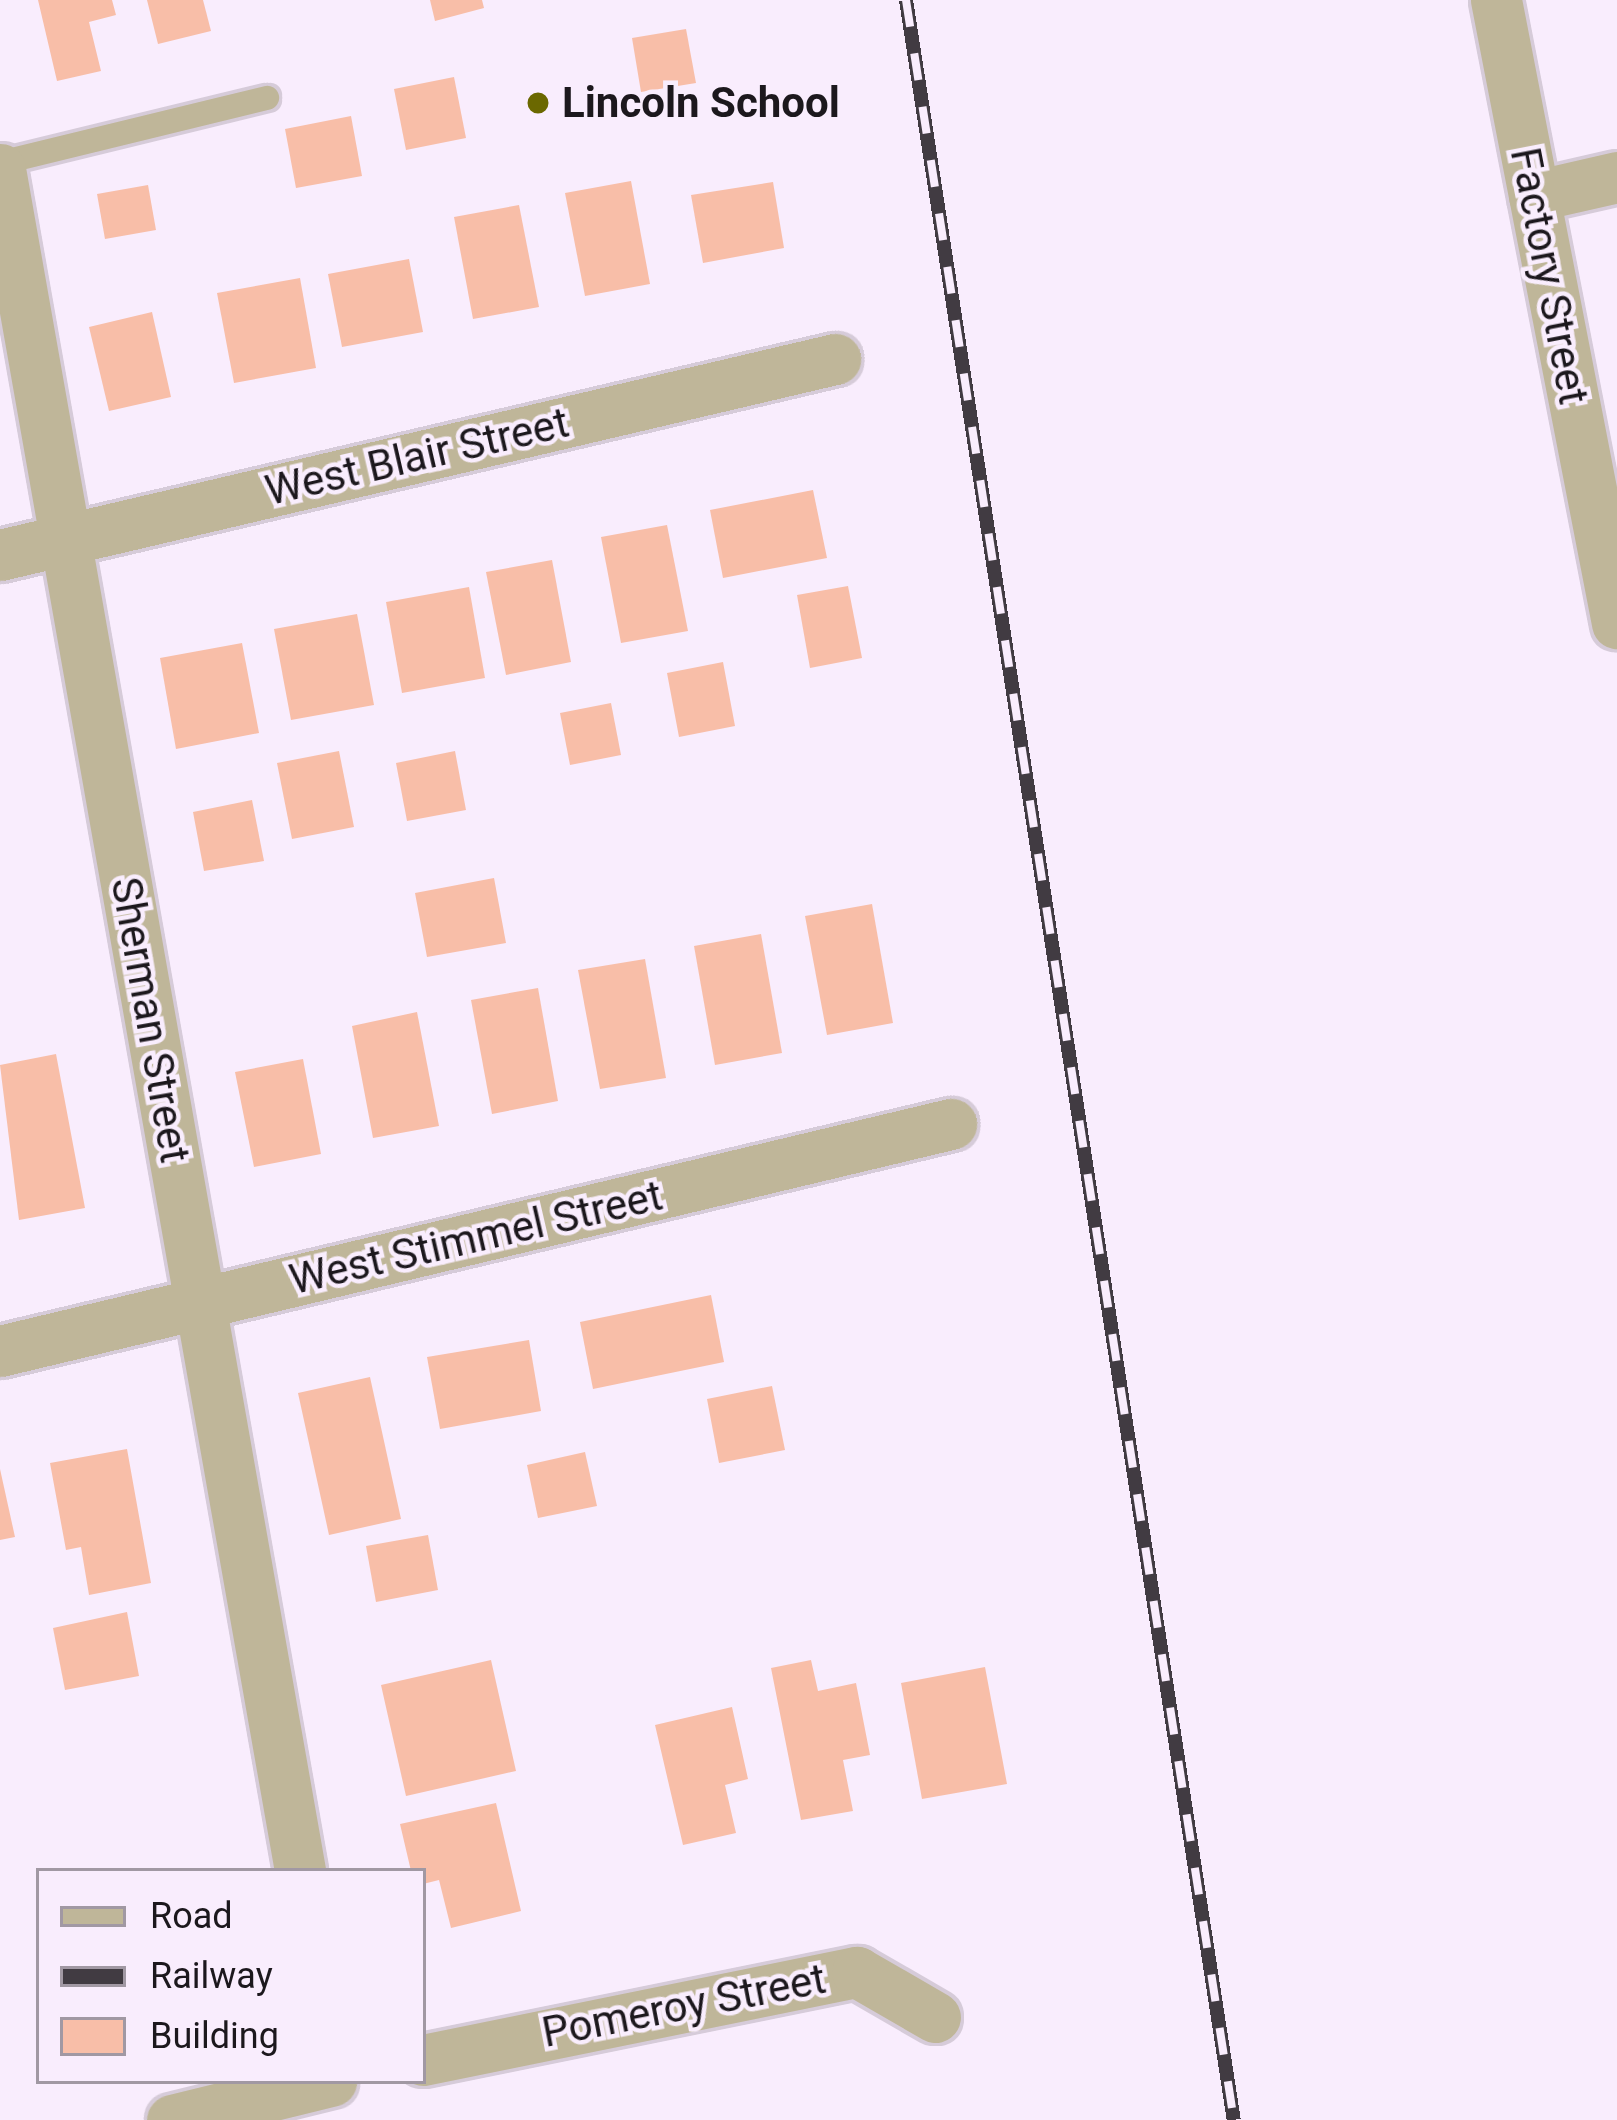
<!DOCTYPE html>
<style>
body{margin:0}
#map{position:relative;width:1617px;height:2120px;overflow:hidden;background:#f9edfd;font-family:Roboto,sans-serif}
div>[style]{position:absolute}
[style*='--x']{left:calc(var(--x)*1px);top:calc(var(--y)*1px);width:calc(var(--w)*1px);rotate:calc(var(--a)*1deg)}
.building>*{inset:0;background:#f8bea8}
.roads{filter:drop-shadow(3px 0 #d6cbd9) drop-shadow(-3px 0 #d6cbd9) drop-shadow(0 3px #d6cbd9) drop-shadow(0 -3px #d6cbd9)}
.service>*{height:24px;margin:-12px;padding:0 12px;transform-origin:12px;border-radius:12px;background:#bfb699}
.minor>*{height:51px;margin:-25.5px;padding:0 25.5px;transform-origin:25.5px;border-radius:25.5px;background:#bfb699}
.rail>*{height:14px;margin-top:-7px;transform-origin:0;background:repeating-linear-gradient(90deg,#f9edfd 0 27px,#413b42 0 54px);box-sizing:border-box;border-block:3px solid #413b42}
.dots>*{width:33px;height:33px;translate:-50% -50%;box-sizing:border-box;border:6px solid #f9edfd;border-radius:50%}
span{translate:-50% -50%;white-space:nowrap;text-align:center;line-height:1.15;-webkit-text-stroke:9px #f9edfd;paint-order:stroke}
.poi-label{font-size:42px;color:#1c181d;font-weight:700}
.left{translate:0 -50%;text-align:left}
.street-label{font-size:42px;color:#1c181d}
.legend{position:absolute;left:36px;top:1868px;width:390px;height:216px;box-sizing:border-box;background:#f9edfd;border:3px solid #a198a3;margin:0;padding:15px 21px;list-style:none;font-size:36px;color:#1c181d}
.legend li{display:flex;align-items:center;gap:24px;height:60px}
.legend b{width:60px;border:3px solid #a198a3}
</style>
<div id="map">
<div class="building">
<i style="clip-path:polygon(38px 0,112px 0,116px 15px,89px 22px,101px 71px,57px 81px)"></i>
<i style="clip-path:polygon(147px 0,203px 0,211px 31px,158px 44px)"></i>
<i style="clip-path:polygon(430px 0,482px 0,484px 8px,435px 21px)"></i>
<i style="clip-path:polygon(686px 29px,696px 83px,641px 92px,632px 38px)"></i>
<i style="clip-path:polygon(454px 77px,466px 138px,406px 150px,394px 89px)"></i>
<i style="clip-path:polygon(351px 116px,362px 176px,296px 188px,285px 129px)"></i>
<i style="clip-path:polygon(631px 181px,650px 284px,585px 296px,565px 193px)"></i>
<i style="clip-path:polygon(773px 182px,784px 248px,703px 263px,691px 195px)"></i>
<i style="clip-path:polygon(148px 185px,156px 230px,105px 239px,97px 194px)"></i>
<i style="clip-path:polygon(519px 205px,539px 307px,473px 319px,454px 217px)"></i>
<i style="clip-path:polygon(409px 259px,423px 332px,342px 347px,328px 274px)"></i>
<i style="clip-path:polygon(300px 278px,316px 368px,234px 383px,217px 293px)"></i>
<i style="clip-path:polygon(152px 312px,171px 397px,109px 411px,89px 327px)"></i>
<i style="clip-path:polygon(813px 490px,827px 558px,723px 578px,710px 510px)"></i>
<i style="clip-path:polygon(667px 525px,688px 631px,621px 643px,601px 537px)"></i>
<i style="clip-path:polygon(552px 560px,571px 662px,506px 675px,486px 572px)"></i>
<i style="clip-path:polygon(848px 586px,862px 658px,810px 668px,797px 595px)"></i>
<i style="clip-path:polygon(469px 587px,485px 678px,402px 693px,386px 602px)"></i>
<i style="clip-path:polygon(357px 614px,374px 705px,291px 720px,274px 629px)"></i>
<i style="clip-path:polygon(242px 643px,259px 733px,176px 749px,160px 658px)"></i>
<i style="clip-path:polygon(723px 662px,735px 726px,679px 737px,667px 673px)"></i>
<i style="clip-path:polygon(611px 703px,621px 755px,570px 765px,560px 713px)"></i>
<i style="clip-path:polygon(339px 751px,354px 827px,292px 839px,277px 763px)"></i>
<i style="clip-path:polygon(455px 751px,466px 810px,407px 821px,396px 763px)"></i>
<i style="clip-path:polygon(252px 800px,264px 861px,204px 871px,193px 812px)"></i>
<i style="clip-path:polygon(494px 878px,506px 943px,427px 957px,415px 893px)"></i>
<i style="clip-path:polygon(872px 904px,893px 1023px,827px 1035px,805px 916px)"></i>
<i style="clip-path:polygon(761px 934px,782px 1053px,715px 1065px,694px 946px)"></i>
<i style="clip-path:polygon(645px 959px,666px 1078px,600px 1089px,578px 970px)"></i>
<i style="clip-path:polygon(538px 988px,558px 1101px,492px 1114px,471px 1000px)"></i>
<i style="clip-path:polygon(417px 1012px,439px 1126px,373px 1138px,352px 1026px)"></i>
<i style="clip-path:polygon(56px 1054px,85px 1208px,19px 1220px,0 1065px)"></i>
<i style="clip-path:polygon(303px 1059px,321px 1154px,254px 1167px,235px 1072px)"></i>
<i style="clip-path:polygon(711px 1295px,724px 1362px,593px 1389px,580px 1322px)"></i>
<i style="clip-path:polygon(529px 1340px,541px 1411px,440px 1429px,427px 1357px)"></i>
<i style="clip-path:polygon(370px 1377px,401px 1519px,329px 1535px,298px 1393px)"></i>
<i style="clip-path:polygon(772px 1386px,785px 1450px,719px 1463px,707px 1399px)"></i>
<i style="clip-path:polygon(127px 1449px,151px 1583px,89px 1595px,81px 1547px,66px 1550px,50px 1463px)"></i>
<i style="clip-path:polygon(585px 1452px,597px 1506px,538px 1518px,527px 1465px)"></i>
<i style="clip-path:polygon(0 1469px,15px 1537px,0 1540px)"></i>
<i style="clip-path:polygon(428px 1535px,438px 1590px,376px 1602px,366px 1546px)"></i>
<i style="clip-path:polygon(127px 1612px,139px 1676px,65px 1690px,53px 1628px)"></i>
<i style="clip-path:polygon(491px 1660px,516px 1771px,406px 1796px,381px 1685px)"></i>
<i style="clip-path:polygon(811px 1660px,818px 1691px,856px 1683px,870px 1755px,843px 1760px,853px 1811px,801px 1820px,771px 1668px)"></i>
<i style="clip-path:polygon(985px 1667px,1007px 1784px,922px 1799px,901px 1683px)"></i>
<i style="clip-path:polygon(732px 1707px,748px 1779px,725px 1785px,736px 1833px,683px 1845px,655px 1725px)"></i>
<i style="clip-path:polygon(496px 1803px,521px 1911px,451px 1928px,439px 1880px,423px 1884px,423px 1871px,411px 1871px,400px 1824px)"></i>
</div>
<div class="roads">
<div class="service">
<i style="--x:0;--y:163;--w:275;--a:-13.7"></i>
</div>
<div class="minor">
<i style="--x:1496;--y:0;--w:635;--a:79.01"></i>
<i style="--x:0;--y:169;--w:1728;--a:80"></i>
<i style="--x:1534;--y:196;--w:85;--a:-12.9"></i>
<i style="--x:0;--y:555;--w:858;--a:-13.21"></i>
<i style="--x:0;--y:1351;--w:978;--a:-13.43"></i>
<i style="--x:423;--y:2060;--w:443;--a:-11.5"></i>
<i style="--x:857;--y:1972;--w:90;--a:30"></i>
<i style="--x:172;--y:2120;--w:164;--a:-13.8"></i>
</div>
</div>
<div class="rail">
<i style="--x:906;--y:0;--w:2145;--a:81.21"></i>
</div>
<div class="dots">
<i style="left:538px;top:103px;background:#6b6800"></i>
</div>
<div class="poi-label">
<span class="left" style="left:562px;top:103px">Lincoln School</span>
</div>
<div class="street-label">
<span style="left:1549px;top:276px;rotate:79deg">Factory Street</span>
<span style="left:417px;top:457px;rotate:-13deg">West Blair Street</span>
<span style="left:150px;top:1020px;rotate:80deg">Sherman Street</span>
<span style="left:476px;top:1238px;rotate:-13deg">West Stimmel Street</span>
<span style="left:684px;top:2006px;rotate:-11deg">Pomeroy Street</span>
</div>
<ul class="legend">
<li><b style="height:15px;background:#bfb699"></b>Road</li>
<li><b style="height:15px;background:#413b42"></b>Railway</li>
<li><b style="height:33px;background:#f8bea8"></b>Building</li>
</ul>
</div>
